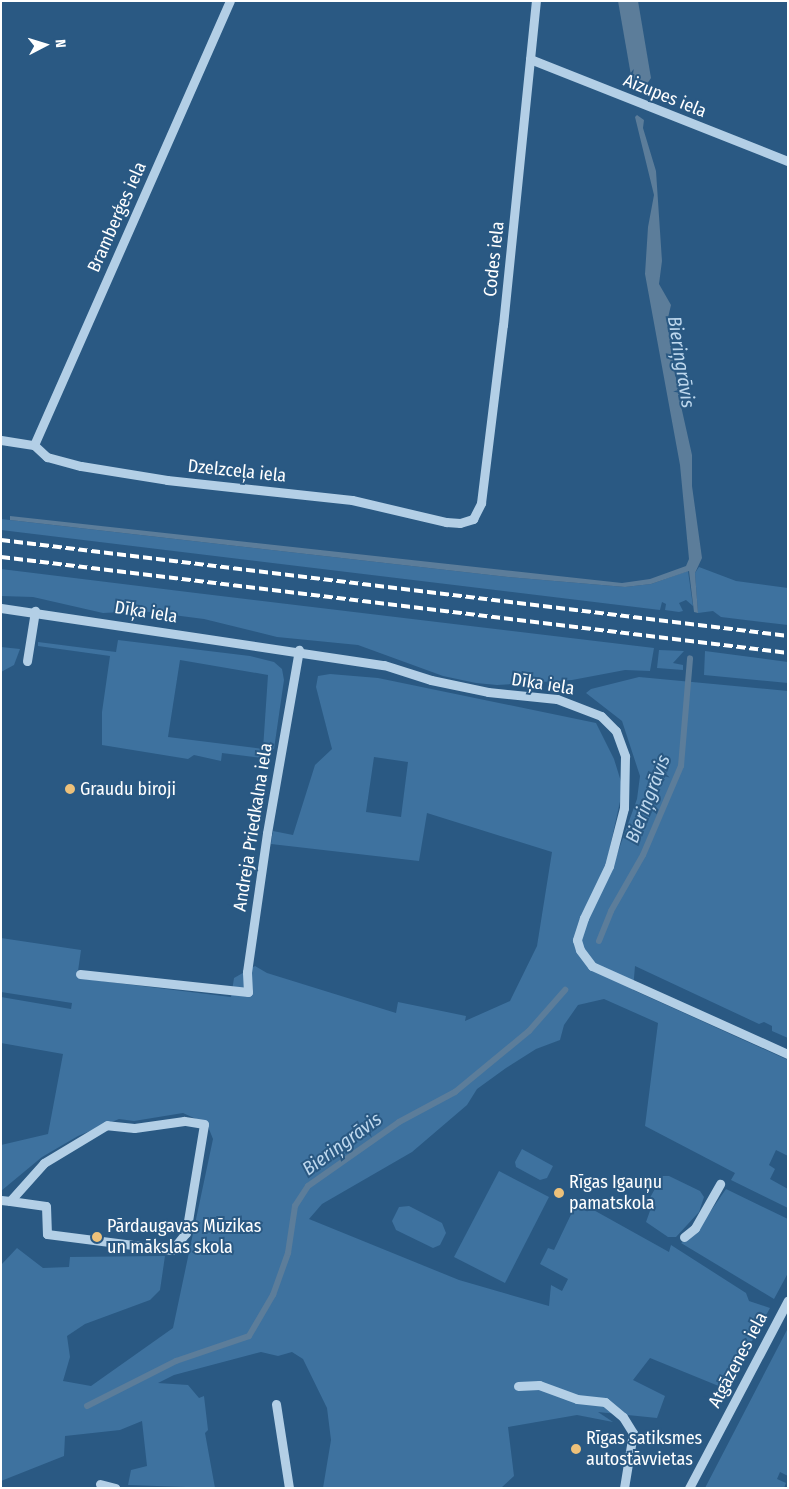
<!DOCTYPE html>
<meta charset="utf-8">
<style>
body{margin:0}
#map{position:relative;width:789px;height:1489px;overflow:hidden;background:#2a5983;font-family:"Fira Sans Condensed",sans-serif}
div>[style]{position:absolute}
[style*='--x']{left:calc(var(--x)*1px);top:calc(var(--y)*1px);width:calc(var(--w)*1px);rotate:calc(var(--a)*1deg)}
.green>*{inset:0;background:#3e729f}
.water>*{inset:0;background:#5c7d9a}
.stream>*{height:6px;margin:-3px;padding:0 3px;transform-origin:3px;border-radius:3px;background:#5c7d9a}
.minor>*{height:9px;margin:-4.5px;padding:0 4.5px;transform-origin:4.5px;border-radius:4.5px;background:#b3cfe6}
.rail>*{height:4px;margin-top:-2px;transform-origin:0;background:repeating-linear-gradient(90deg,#fff 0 9px,transparent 0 13px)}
.dots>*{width:14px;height:14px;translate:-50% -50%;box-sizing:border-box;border:2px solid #2a5983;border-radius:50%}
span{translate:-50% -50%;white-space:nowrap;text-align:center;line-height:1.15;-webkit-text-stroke:4px #2a5983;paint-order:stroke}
.street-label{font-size:18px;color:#fff}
.poi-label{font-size:18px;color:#fff}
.left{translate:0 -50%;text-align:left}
.water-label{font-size:19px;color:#bed8ee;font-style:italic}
.frame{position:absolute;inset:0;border:2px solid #fff;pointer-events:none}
.north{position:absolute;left:20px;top:20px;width:50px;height:50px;-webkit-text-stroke:4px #2a5983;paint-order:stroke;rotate:85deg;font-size:14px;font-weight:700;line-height:20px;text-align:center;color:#fff}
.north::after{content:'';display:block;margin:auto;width:18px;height:22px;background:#fff;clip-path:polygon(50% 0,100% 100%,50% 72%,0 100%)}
</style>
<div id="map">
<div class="green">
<i style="clip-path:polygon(1px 519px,508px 577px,625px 587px,651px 584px,688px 571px,693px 606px,686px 600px,679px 603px,683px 611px,679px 612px,665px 610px,666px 604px,662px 602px,660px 610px,1px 530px)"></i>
<i style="clip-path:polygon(699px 567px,736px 581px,788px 588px,788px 625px,721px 617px,713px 611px,698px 613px,695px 573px)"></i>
<i style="clip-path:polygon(1px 569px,196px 593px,654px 648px,650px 671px,625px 670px,572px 680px,497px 685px,476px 683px,443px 676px,358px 645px,277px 637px,204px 619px,142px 611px,103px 613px,33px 597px,1px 596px)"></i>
<i style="clip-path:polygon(evenodd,118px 640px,250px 656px,274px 662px,282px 669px,284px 680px,274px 749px,264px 749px,263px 758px,222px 753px,221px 761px,194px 755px,188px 759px,102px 745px,102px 712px,110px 656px,38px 646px,38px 642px,116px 652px,118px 640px,180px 660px,268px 675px,263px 749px,168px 737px,180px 660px)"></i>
<i style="clip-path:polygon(1px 647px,20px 649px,14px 665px,1px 672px)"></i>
<i style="clip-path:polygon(659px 650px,684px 651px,673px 663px,683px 665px,683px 670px,657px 668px)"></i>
<i style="clip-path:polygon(705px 651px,788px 662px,788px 683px,704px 675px)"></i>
<i style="clip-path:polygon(evenodd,330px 674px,378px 678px,596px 723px,614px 759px,623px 788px,608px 856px,615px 860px,637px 799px,640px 776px,622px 721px,586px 693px,591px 689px,639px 677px,788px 691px,788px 1038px,772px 1031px,772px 1026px,764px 1022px,759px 1024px,635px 966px,633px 990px,788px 1060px,788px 1156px,776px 1150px,769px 1165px,775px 1169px,770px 1179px,788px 1189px,788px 1208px,731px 1180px,735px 1173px,645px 1126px,658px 1023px,604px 999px,578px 1005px,564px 1025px,560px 1040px,536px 1049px,506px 1068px,477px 1089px,467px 1105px,412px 1152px,322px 1204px,309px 1219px,459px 1280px,549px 1306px,551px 1285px,562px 1291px,568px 1279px,540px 1264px,548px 1248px,554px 1250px,576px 1204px,581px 1203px,669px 1252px,671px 1245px,746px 1293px,749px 1301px,770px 1308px,726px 1389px,650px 1358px,633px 1380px,665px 1396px,657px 1418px,598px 1412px,613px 1422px,577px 1415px,508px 1427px,514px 1476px,501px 1488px,323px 1488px,331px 1440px,327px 1408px,303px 1359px,292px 1352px,278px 1356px,261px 1352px,174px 1375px,158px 1383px,188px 1385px,199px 1398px,204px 1396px,208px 1430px,205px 1433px,215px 1488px,128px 1485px,131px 1470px,147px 1466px,142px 1421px,120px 1430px,65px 1436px,64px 1456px,1px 1481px,1px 1265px,17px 1248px,43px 1268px,69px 1267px,70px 1257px,165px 1256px,160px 1290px,150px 1300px,85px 1324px,67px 1336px,70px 1357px,63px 1381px,91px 1386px,173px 1328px,213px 1139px,207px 1124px,183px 1113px,134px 1121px,119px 1119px,78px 1136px,42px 1157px,1px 1191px,1px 1145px,48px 1134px,63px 1054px,1px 1043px,1px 997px,71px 1009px,72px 1003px,1px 992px,1px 938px,81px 950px,77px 978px,231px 997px,234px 978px,255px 966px,267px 973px,396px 1013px,398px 1002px,466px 1016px,465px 1021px,510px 1001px,537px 946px,552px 852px,427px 813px,419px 861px,271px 844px,273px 831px,293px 835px,315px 765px,332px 749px,316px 687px,318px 676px,330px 674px,374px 757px,408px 762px,401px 817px,366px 812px,374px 757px)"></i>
<i style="clip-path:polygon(522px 1149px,553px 1166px,547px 1178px,540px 1180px,516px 1167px,515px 1162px)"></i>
<i style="clip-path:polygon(499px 1171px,549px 1197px,505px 1283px,454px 1257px)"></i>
<i style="clip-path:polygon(662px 1176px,669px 1176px,700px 1191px,704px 1197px,699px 1212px,676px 1237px,668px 1237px,646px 1222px,651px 1208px,646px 1205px)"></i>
<i style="clip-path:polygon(726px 1189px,788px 1219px,788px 1273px,774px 1299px,681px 1243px,694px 1235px)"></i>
<i style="clip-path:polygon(409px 1206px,442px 1223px,446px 1233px,440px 1245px,433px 1248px,396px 1230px,392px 1221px,399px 1207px)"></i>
<i style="clip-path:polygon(788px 1328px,788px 1476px,780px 1472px,777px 1479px,786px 1483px,784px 1488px,705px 1488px)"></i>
</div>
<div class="water">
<i style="clip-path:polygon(618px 1px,638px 1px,651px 78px,642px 91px,633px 87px)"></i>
<i style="clip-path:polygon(637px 115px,644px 120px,643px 128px,656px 171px,662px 261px,659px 284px,671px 305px,667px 322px,679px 397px,692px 455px,692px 486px,702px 558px,695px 573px,698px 613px,694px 612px,689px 571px,651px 584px,625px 587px,508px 577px,10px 520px,10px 516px,622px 583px,650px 579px,686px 566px,689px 559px,680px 465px,645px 274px,648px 227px,654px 195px,635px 117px)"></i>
</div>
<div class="stream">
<i style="--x:599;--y:941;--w:32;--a:-68"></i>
<i style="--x:611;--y:911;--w:64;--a:-60.3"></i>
<i style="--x:643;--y:855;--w:97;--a:-66.9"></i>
<i style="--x:681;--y:766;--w:108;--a:-85.2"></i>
<i style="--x:87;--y:1406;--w:100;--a:-26.8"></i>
<i style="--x:176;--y:1361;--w:77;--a:-18.9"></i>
<i style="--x:249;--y:1336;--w:48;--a:-59.7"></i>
<i style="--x:273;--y:1295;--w:45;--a:-70.3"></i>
<i style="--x:288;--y:1253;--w:48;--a:-81.5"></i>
<i style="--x:295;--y:1206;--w:24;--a:-57"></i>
<i style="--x:308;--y:1186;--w:111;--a:-35.1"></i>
<i style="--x:399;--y:1122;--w:64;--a:-28.2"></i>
<i style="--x:455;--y:1092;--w:96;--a:-39.5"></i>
<i style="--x:529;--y:1031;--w:55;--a:-48.7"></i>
</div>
<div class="minor">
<i style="--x:530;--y:59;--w:277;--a:21.6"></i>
<i style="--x:1;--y:440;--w:33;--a:9"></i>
<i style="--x:34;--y:445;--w:18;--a:43"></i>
<i style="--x:47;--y:457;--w:35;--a:15"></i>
<i style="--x:81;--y:466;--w:87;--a:9.2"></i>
<i style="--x:167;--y:480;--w:186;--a:6.2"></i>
<i style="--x:352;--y:500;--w:97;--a:13.2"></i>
<i style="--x:446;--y:522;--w:14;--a:4"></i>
<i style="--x:460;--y:523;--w:14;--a:-17"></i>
<i style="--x:473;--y:519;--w:18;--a:-63"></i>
<i style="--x:481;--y:503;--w:179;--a:-83"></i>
<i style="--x:503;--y:325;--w:326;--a:-84.2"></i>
<i style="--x:34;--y:445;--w:485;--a:-66.2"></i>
<i style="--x:1;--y:608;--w:387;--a:8.5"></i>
<i style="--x:384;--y:665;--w:49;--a:17.7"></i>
<i style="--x:431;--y:680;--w:58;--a:11.9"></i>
<i style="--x:488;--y:692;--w:69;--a:5.8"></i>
<i style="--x:557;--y:699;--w:47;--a:21.1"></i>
<i style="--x:601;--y:716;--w:21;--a:45"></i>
<i style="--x:616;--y:731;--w:27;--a:70"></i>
<i style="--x:625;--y:756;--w:52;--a:91.1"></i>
<i style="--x:624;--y:808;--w:60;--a:104.5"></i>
<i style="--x:609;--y:866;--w:58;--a:115.7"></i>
<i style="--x:584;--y:918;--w:23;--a:108"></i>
<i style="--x:577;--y:940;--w:10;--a:73"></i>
<i style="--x:580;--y:950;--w:20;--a:53"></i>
<i style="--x:592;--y:966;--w:215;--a:24.2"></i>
<i style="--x:27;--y:661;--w:51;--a:-80.9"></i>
<i style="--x:80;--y:974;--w:169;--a:6.1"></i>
<i style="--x:248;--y:992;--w:20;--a:-93"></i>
<i style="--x:247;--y:972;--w:140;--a:-81.8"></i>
<i style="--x:267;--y:833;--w:186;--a:-80.1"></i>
<i style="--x:1;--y:1200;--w:9;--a:6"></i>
<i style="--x:10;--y:1201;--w:36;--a:8"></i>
<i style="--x:46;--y:1206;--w:28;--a:88"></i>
<i style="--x:47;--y:1234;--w:126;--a:7.3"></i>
<i style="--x:172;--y:1250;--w:22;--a:-51"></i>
<i style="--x:186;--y:1233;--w:110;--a:-80.6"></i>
<i style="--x:204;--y:1124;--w:20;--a:-171"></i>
<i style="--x:184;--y:1121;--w:50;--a:172"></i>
<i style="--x:134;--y:1128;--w:27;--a:-174"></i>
<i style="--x:107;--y:1125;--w:74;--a:148.9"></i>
<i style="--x:44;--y:1163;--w:51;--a:131.8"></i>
<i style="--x:684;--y:1237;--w:14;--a:-39"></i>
<i style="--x:695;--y:1228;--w:51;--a:-60.4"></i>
<i style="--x:518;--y:1386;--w:21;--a:-3"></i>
<i style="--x:539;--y:1385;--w:40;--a:20.2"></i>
<i style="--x:577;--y:1399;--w:28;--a:6"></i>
<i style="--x:605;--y:1402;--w:23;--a:40"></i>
<i style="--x:623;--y:1417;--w:19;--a:58"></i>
<i style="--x:633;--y:1433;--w:56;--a:99.3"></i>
<i style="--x:276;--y:1404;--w:85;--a:81.2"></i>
<i style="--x:100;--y:1484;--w:16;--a:15"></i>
<i style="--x:689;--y:1488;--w:212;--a:-62.2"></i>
</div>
<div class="rail">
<i style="--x:1;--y:540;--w:793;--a:6.95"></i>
<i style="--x:1;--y:557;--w:793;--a:6.95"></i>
</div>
<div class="dots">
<i style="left:70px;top:789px;background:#edc17a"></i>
<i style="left:559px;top:1193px;background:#edc17a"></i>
<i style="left:97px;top:1237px;background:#edc17a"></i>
<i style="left:576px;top:1449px;background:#edc17a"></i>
</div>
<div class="street-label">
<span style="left:665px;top:96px;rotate:22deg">Aizupes iela</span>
<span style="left:117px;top:217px;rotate:-66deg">Bramberģes iela</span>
<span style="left:494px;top:259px;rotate:-84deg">Codes iela</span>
<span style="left:237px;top:471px;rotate:6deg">Dzelzceļa iela</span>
<span style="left:146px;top:612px;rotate:9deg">Dīķa iela</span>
<span style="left:543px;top:684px;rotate:9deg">Dīķa iela</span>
<span style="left:253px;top:827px;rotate:-81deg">Andreja Priedkalna iela</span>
<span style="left:738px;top:1360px;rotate:-62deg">Atgāzenes iela</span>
</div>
<div class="poi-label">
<span class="left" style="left:80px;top:789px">Graudu biroji</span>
<span class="left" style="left:569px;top:1193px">Rīgas Igauņu<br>pamatskola</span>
<span class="left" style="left:107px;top:1237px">Pārdaugavas Mūzikas<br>un mākslas skola</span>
<span class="left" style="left:586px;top:1449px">Rīgas satiksmes<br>autostāvvietas</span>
</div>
<div class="water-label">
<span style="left:681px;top:362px;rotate:81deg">Bieriņgrāvis</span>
<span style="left:648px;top:799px;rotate:-69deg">Bieriņgrāvis</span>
<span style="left:342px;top:1144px;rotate:-36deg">Bieriņgrāvis</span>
</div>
<div class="frame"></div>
<div class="north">N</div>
</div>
